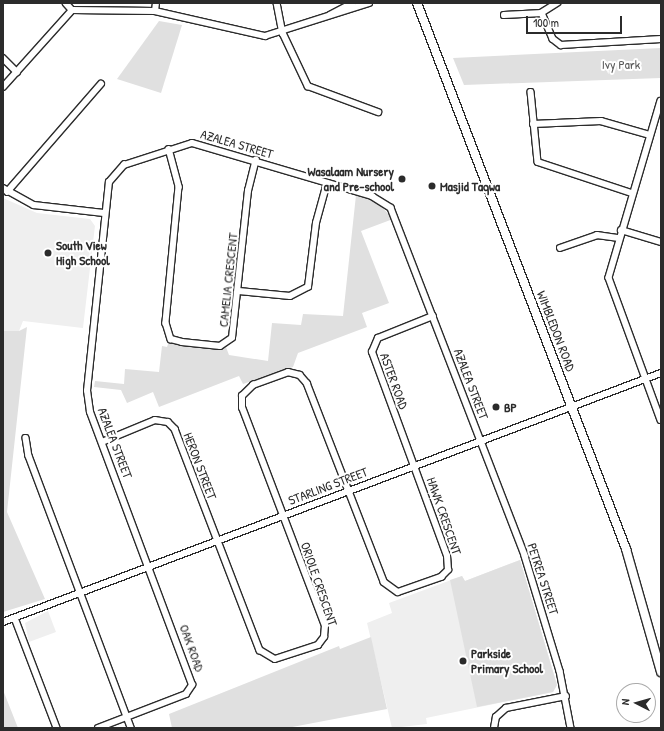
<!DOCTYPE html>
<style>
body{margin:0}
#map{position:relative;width:664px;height:731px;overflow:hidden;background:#fff;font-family:"Patrick Hand",sans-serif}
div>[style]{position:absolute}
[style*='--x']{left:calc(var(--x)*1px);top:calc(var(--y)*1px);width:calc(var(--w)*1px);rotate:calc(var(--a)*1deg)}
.built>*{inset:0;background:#efefef}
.green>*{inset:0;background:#e0e0e0}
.roads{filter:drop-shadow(1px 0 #2b2b2b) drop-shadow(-1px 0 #2b2b2b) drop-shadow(0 1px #2b2b2b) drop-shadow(0 -1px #2b2b2b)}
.street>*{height:5.5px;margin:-2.75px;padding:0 2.75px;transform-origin:2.75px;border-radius:2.75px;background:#fff}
.secondary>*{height:8px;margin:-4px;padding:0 4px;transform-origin:4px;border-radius:4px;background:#fff}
.dots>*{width:11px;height:11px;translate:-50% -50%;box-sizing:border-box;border:2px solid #fff;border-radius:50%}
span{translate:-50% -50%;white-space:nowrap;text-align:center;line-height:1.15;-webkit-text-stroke:4px #fff;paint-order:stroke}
.park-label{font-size:13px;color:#585858}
.street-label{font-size:13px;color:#2b2b2b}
.poi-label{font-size:13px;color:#2b2b2b;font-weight:700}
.right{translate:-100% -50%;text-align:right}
.left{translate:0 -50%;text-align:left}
.frame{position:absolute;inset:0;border:4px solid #2b2b2b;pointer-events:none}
.north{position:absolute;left:616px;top:683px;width:40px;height:40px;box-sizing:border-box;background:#fff;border:1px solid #aaa;border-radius:50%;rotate:276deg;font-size:11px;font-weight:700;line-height:16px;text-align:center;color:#2b2b2b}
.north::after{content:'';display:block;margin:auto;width:14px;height:18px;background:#2b2b2b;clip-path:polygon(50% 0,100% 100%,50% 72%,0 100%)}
.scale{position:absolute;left:526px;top:16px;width:96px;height:18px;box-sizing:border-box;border:2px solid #2b2b2b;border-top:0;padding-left:5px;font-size:12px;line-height:14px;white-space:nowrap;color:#2b2b2b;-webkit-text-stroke:3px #fff;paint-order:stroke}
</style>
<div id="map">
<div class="built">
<i style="clip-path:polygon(3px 198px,37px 213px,90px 219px,95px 226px,83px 328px,23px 321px,19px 331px,3px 331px)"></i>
<i style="clip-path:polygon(520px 560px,557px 685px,553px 692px,426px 718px,427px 724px,392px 728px,367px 623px,392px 613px,389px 603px,462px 576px,465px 581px)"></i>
<i style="clip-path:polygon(48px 611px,56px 632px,29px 642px,25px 623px)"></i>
</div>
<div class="green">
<i style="clip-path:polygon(159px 21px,182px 25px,161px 93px,117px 79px)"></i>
<i style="clip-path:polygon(661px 48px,661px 78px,464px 85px,453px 58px)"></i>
<i style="clip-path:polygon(356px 195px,377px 202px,393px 219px,361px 231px,389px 303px,362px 313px,367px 327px,298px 353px,293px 367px,243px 384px,239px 376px,159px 407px,153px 392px,127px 403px,121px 390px,94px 387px,95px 381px,124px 384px,125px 369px,159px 372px,162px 346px,167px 347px,169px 341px,226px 347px,229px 355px,268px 361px,272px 323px,301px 325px,303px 314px,343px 316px)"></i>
<i style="clip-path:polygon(27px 327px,7px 512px,45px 599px,3px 612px,3px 331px,19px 331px)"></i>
<i style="clip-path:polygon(520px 560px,557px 685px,553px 692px,477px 707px,450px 580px,462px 576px,465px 581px)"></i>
<i style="clip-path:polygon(371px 637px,387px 709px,287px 728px,172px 728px,169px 714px,339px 646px,340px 649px)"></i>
<i style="clip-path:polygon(3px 690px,18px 728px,3px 728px)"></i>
</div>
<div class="roads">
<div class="street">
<i style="--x:66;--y:3;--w:9;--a:49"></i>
<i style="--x:277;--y:3;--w:31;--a:79"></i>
<i style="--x:283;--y:33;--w:59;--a:64.7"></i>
<i style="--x:308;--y:86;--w:75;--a:20.4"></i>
<i style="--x:558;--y:3;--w:19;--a:148"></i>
<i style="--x:542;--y:13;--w:28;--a:67"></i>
<i style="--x:553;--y:39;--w:10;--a:37"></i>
<i style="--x:561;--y:45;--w:100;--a:-3.4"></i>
<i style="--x:155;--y:11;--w:8;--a:-83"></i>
<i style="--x:330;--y:15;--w:26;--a:-28"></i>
<i style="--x:504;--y:15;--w:38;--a:-3"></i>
<i style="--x:3;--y:58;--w:20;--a:45"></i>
<i style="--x:3;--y:87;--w:103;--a:-48.1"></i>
<i style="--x:72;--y:10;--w:83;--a:0.7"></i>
<i style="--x:155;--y:11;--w:113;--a:12.8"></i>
<i style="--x:265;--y:36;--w:109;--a:-17.6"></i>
<i style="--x:531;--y:92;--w:70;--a:84.3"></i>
<i style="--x:538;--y:162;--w:99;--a:18.3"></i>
<i style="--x:661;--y:101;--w:184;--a:106.4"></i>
<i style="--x:609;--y:278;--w:151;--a:69.9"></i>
<i style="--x:533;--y:124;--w:68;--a:-2.5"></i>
<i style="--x:601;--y:121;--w:51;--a:15.9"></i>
<i style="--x:169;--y:149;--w:39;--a:75"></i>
<i style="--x:179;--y:187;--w:137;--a:95.5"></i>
<i style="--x:166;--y:323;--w:17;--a:73"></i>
<i style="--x:171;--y:339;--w:11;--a:15"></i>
<i style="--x:182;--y:342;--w:38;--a:6"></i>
<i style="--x:220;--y:346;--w:14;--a:-34"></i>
<i style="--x:232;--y:338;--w:148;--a:-83.8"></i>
<i style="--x:248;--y:191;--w:32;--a:-76"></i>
<i style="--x:3;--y:188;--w:35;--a:29"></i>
<i style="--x:34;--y:205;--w:70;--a:6.5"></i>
<i style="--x:7;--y:192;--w:143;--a:-49"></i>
<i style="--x:621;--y:230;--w:42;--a:16.7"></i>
<i style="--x:560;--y:248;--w:39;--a:-19"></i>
<i style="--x:597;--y:235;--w:22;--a:8"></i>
<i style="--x:239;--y:291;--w:51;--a:5.6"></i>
<i style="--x:290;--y:296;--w:20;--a:-27"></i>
<i style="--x:308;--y:287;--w:64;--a:-82.9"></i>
<i style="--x:316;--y:223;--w:41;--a:-74.6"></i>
<i style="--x:26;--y:438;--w:18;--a:81"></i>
<i style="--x:29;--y:456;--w:290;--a:69.4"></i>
<i style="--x:102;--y:442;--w:57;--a:-22.5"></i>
<i style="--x:155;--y:420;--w:13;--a:9"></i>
<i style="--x:168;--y:422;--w:10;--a:45"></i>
<i style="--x:175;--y:429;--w:237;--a:69"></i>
<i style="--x:260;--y:650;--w:17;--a:31"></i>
<i style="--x:275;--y:659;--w:45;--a:-18"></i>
<i style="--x:318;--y:645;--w:10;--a:-53"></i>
<i style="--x:324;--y:637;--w:11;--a:-85"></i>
<i style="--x:325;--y:626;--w:233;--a:-110.8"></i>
<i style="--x:242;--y:408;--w:12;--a:-90"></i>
<i style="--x:242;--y:396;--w:16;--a:-45"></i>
<i style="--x:253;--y:385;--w:37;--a:-20"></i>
<i style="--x:288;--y:372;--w:12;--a:14"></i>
<i style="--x:300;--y:375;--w:11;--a:49"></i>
<i style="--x:307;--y:383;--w:213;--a:68.8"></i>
<i style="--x:384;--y:582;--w:17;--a:36"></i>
<i style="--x:398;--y:592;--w:46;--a:-19.2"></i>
<i style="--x:441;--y:577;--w:10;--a:-45"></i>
<i style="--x:448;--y:570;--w:14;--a:-94"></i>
<i style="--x:447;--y:556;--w:217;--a:-110.2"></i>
<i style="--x:372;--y:352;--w:15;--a:-67"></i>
<i style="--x:378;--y:338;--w:59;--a:-21.8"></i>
<i style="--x:15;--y:618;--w:118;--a:69.1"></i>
<i style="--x:3;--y:622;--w:704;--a:-20.73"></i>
<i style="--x:98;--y:728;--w:94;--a:-21.1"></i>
<i style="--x:186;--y:694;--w:11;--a:-56"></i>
<i style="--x:192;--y:685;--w:291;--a:-110.5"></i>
<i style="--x:90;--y:412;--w:21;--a:-98"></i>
<i style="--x:87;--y:391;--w:210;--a:-84"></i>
<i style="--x:109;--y:182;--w:23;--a:-49"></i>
<i style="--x:124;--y:165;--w:71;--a:-17.9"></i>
<i style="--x:192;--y:143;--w:188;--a:16.4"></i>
<i style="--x:372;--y:196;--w:22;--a:32"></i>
<i style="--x:391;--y:208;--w:373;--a:68.9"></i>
<i style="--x:525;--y:556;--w:120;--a:73.1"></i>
<i style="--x:560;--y:671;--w:58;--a:79.1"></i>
<i style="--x:494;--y:728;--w:11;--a:-80"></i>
<i style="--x:496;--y:717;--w:13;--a:-42"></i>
<i style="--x:506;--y:708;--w:61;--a:-11.3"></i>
</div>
<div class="secondary">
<i style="--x:417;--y:3;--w:585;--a:69.05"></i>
<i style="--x:626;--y:549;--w:128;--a:74.1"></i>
</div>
</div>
<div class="dots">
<i style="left:402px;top:179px;background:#2b2b2b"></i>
<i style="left:432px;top:186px;background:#2b2b2b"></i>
<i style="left:48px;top:253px;background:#2b2b2b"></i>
<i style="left:496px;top:407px;background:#2b2b2b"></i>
<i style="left:463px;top:661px;background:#2b2b2b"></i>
</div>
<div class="park-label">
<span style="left:621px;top:64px">Ivy Park</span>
</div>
<div class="street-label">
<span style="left:237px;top:144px;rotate:16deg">AZALEA STREET</span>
<span style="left:228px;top:280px;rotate:-84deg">CAMELIA CRESCENT</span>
<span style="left:556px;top:331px;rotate:69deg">WIMBLEDON ROAD</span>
<span style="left:394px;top:381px;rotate:70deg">ASTER ROAD</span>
<span style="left:471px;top:384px;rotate:69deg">AZALEA STREET</span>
<span style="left:115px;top:443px;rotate:69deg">AZALEA STREET</span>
<span style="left:200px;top:466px;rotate:69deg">HERON STREET</span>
<span style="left:328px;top:486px;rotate:-21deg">STARLING STREET</span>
<span style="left:444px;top:516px;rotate:71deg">HAWK CRESCENT</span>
<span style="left:543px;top:579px;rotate:72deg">PETREA STREET</span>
<span style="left:319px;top:584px;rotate:71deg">ORIOLE CRESCENT</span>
<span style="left:192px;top:648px;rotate:70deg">OAK ROAD</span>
</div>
<div class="poi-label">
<span class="right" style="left:394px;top:179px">Wasalaam Nursery<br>and Pre-school</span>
<span class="left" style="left:440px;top:186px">Masjid Taqwa</span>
<span class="left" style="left:56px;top:253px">South View<br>High School</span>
<span class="left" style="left:504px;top:407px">BP</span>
<span class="left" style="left:471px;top:661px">Parkside<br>Primary School</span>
</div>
<div class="frame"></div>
<div class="north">N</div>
<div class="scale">100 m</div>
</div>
